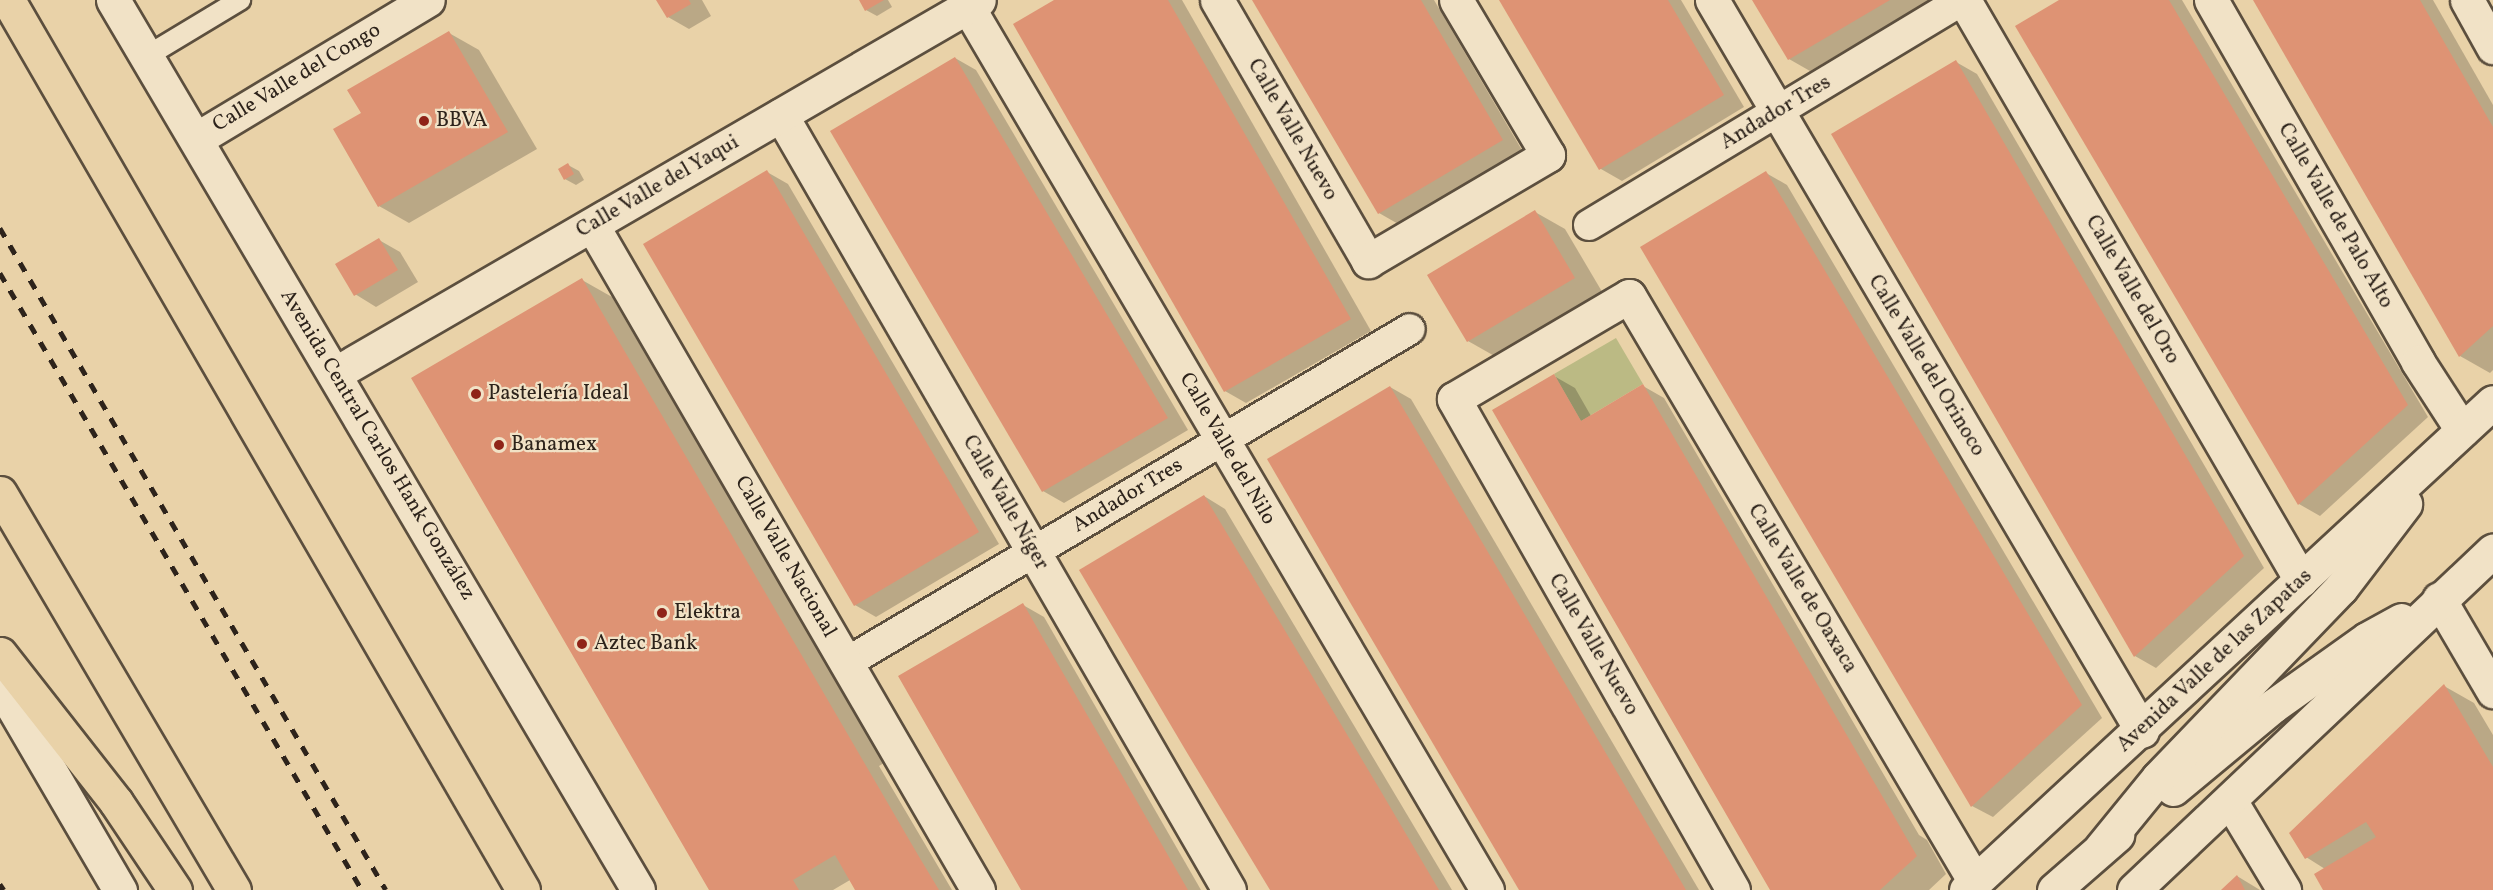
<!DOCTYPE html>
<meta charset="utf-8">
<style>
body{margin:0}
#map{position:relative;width:2493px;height:890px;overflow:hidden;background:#e9d2a8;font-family:Vollkorn,serif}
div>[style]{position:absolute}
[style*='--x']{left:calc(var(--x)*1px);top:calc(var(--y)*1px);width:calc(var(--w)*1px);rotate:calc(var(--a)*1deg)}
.green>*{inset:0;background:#bbba84}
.shadow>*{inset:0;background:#0003}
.building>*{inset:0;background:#de9374}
.roads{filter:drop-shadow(2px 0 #5c4f3e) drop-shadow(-2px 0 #5c4f3e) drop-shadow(0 2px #5c4f3e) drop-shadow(0 -2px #5c4f3e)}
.service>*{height:20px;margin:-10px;padding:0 10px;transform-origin:10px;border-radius:10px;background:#f1e2c6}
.pedestrian>*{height:30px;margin:-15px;padding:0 15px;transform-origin:15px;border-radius:15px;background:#f1e2c6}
.minor>*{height:33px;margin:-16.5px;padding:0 16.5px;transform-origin:16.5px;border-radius:16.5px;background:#f1e2c6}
.secondary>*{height:33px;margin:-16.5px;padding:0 16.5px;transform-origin:16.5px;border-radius:16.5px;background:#f1e2c6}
.motorway>*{height:33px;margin:-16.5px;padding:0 16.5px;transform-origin:16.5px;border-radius:16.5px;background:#e9d2a8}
.rail>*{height:4.5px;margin-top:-2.25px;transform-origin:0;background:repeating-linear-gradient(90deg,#2d231b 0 10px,transparent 0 20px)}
.dots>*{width:16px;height:16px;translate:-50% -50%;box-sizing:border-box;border:3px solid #f1e2c6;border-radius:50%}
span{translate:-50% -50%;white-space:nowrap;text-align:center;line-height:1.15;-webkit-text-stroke:4.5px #f1e2c6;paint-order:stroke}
.street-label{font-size:21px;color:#2d231b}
.poi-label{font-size:21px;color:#2d231b}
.left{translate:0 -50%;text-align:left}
</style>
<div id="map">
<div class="green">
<i style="clip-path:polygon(1616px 338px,1643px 384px,1581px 421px,1554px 374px)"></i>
</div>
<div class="shadow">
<i style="clip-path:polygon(658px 0,702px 0,711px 16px,689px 29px,668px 17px)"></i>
<i style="clip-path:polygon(861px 0,888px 0,892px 7px,877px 16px,866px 10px)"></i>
<i style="clip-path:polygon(1057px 0,1182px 0,1371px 331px,1246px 403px,1225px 391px)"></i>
<i style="clip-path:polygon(1254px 0,1434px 0,1523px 152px,1400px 225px,1379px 213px)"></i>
<i style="clip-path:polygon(1500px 0,1681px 0,1744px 107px,1622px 181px,1601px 169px)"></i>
<i style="clip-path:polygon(1755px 0,1931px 0,1810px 71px,1789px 59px)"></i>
<i style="clip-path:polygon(2062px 0,2182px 0,2428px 417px,2320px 516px,2299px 504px,2018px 27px)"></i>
<i style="clip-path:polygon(2255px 0,2433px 0,2493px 105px,2493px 370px,2490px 373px,2460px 356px)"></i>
<i style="clip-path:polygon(449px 33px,479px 50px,537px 149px,409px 223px,379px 206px,363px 113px)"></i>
<i style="clip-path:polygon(955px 58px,976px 70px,1188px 430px,1064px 503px,1043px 491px)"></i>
<i style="clip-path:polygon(1956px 62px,1977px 74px,2264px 568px,2156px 668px,2135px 656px)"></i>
<i style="clip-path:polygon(568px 165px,579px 171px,584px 180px,576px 185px,565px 179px)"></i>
<i style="clip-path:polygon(767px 172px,788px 184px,999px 544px,876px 617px,855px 605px)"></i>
<i style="clip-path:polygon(1766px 173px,1787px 185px,2102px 718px,1993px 817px,1972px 806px)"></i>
<i style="clip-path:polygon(1535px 212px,1565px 229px,1604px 295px,1498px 358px,1468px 341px)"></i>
<i style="clip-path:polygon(379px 240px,400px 252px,418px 282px,376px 307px,355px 294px)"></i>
<i style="clip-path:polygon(582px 280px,612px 297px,884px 763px,879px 766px,952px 890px,856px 890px,850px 880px,833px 890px,711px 890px)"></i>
<i style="clip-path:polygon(1554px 376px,1575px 388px,1591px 416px,1643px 386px,1664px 398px,1919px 835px,1927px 840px,1946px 874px,1929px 890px,1772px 890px)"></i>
<i style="clip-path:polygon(1390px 387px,1411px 399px,1699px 890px,1521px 890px)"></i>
<i style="clip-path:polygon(1204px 496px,1225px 509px,1452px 890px,1271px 890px)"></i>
<i style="clip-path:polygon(1023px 605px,1044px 617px,1201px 890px,1023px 890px)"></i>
<i style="clip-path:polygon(2444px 686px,2474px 703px,2493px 735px,2493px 890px,2325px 890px,2325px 869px,2306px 857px)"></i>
<i style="clip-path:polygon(2237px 876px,2260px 890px,2223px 890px)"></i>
</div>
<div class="building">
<i style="clip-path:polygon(656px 0,689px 0,691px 4px,667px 18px)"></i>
<i style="clip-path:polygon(859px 0,884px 0,865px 11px)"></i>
<i style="clip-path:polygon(1054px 0,1168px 0,1351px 319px,1224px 392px,1013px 24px)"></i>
<i style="clip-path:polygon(1252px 0,1421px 0,1503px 140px,1378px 214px)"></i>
<i style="clip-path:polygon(1499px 0,1668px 0,1724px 95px,1599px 170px)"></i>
<i style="clip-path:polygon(1752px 0,1890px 0,1788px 60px)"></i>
<i style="clip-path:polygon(2059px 0,2169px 0,2408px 405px,2298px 505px,2015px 26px)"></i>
<i style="clip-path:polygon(2253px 0,2420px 0,2493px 127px,2493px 326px,2459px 357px)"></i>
<i style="clip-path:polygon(449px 31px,508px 132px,378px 207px,333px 129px,361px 113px,347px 90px)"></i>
<i style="clip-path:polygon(955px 57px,1168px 418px,1042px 492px,830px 131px)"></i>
<i style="clip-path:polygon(1956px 60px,2244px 556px,2134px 657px,1831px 134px)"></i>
<i style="clip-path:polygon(568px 163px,574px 174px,564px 180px,558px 169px)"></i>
<i style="clip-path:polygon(767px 170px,979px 532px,854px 606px,643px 244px)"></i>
<i style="clip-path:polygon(1766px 171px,2082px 705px,1971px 807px,1640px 247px)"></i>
<i style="clip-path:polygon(1535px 210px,1575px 278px,1467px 342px,1427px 275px)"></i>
<i style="clip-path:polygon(379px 238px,398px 270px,354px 296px,335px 264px)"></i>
<i style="clip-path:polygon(582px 278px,918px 855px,939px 890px,855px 890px,835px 855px,793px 880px,799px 890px,709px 890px,619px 735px,411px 378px)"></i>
<i style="clip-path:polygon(1554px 374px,1581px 421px,1643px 384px,1917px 856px,1880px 890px,1770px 890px,1492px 410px)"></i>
<i style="clip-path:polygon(1390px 386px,1518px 603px,1686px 890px,1519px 890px,1351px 604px,1267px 459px)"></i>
<i style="clip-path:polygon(1204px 495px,1376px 783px,1439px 890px,1270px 890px,1186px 751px,1079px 570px)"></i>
<i style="clip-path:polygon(1023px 603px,1044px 640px,1188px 890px,1021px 890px,898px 676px)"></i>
<i style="clip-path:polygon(2444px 684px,2493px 767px,2493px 890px,2323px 890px,2314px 874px,2376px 837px,2366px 822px,2305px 859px,2289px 833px)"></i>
<i style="clip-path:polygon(2237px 875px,2245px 890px,2221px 890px)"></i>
</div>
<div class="roads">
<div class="service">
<i style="--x:147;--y:56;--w:109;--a:-31.1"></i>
</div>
<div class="pedestrian">
<i style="--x:1589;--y:225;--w:436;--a:-31.1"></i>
<i style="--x:846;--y:663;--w:655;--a:-30.63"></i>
</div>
<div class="minor">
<i style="--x:1217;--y:0;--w:302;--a:59.9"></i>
<i style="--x:1368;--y:261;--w:209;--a:-30.5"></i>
<i style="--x:1548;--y:155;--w:180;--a:-120.7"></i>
<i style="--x:1712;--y:0;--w:848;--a:59.53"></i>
<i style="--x:1964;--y:0;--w:671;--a:59.84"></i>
<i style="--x:2211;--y:0;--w:417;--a:60.2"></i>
<i style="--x:2418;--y:362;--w:81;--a:57.1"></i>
<i style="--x:2467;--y:0;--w:54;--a:61"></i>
<i style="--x:968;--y:7;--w:1024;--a:59.55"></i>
<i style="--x:781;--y:115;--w:895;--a:59.97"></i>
<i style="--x:198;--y:138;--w:268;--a:-31"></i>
<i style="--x:592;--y:225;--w:769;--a:59.87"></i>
<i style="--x:336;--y:373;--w:743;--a:-30.12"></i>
<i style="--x:2439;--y:599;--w:107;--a:59.6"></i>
<i style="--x:2231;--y:802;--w:103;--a:58.9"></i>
<i style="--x:1733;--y:890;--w:565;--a:-119.61"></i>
<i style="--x:1454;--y:399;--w:203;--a:-30.5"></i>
<i style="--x:1629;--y:296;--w:681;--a:59.44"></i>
</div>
<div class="secondary">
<i style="--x:113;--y:0;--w:1033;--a:59.46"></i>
<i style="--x:0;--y:685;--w:238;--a:59.7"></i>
<i style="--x:2173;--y:789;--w:130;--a:-39.7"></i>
<i style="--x:2273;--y:706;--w:115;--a:-35.5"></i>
<i style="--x:2367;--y:639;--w:39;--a:-29"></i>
<i style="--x:2101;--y:848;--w:90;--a:-50.8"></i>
<i style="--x:2158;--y:778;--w:264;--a:-46.1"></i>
<i style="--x:2341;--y:588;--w:106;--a:-52.7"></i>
<i style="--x:1966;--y:890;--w:718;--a:-42.8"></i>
<i style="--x:2054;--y:890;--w:84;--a:-41.1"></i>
<i style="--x:2134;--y:890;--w:494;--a:-43.4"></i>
</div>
<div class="motorway">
<i style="--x:8;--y:0;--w:1028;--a:59.94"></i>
<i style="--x:0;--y:493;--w:461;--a:59.5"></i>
<i style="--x:0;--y:654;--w:188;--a:51.9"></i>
<i style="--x:116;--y:802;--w:106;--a:56.2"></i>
</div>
</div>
<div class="rail">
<i style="--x:0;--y:228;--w:766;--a:59.75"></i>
<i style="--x:0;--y:273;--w:715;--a:59.6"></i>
<i style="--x:0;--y:884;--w:7;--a:56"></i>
</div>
<div class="dots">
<i style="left:424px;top:121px;background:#8f2418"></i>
<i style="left:476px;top:394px;background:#8f2418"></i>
<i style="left:499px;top:445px;background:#8f2418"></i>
<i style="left:662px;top:613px;background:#8f2418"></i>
<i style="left:582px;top:644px;background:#8f2418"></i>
</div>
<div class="street-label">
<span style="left:297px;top:78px;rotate:-31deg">Calle Valle del Congo</span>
<span style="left:1776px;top:113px;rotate:-31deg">Andador Tres</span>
<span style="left:1292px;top:130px;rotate:60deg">Calle Valle Nuevo</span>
<span style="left:658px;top:187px;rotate:-30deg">Calle Valle del Yaqui</span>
<span style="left:2335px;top:216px;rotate:60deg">Calle Valle de Palo Alto</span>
<span style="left:2132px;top:290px;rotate:60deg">Calle Valle del Oro</span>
<span style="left:1926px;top:366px;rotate:59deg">Calle Valle del Orinoco</span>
<span style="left:377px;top:445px;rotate:59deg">Avenida Central Carlos Hank González</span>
<span style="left:1227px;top:449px;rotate:60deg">Calle Valle del Nilo</span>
<span style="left:1128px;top:496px;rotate:-31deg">Andador Tres</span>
<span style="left:1005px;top:503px;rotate:60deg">Calle Valle Níger</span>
<span style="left:785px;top:557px;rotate:60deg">Calle Valle Nacional</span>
<span style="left:1802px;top:589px;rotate:59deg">Calle Valle de Oaxaca</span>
<span style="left:1593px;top:645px;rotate:60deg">Calle Valle Nuevo</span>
<span style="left:2215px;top:661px;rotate:-43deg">Avenida Valle de las Zapatas</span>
</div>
<div class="poi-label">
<span class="left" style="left:436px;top:121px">BBVA</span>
<span class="left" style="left:488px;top:394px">Pastelería Ideal</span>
<span class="left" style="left:511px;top:445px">Banamex</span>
<span class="left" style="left:674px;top:613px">Elektra</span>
<span class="left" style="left:594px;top:644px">Aztec Bank</span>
</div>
</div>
